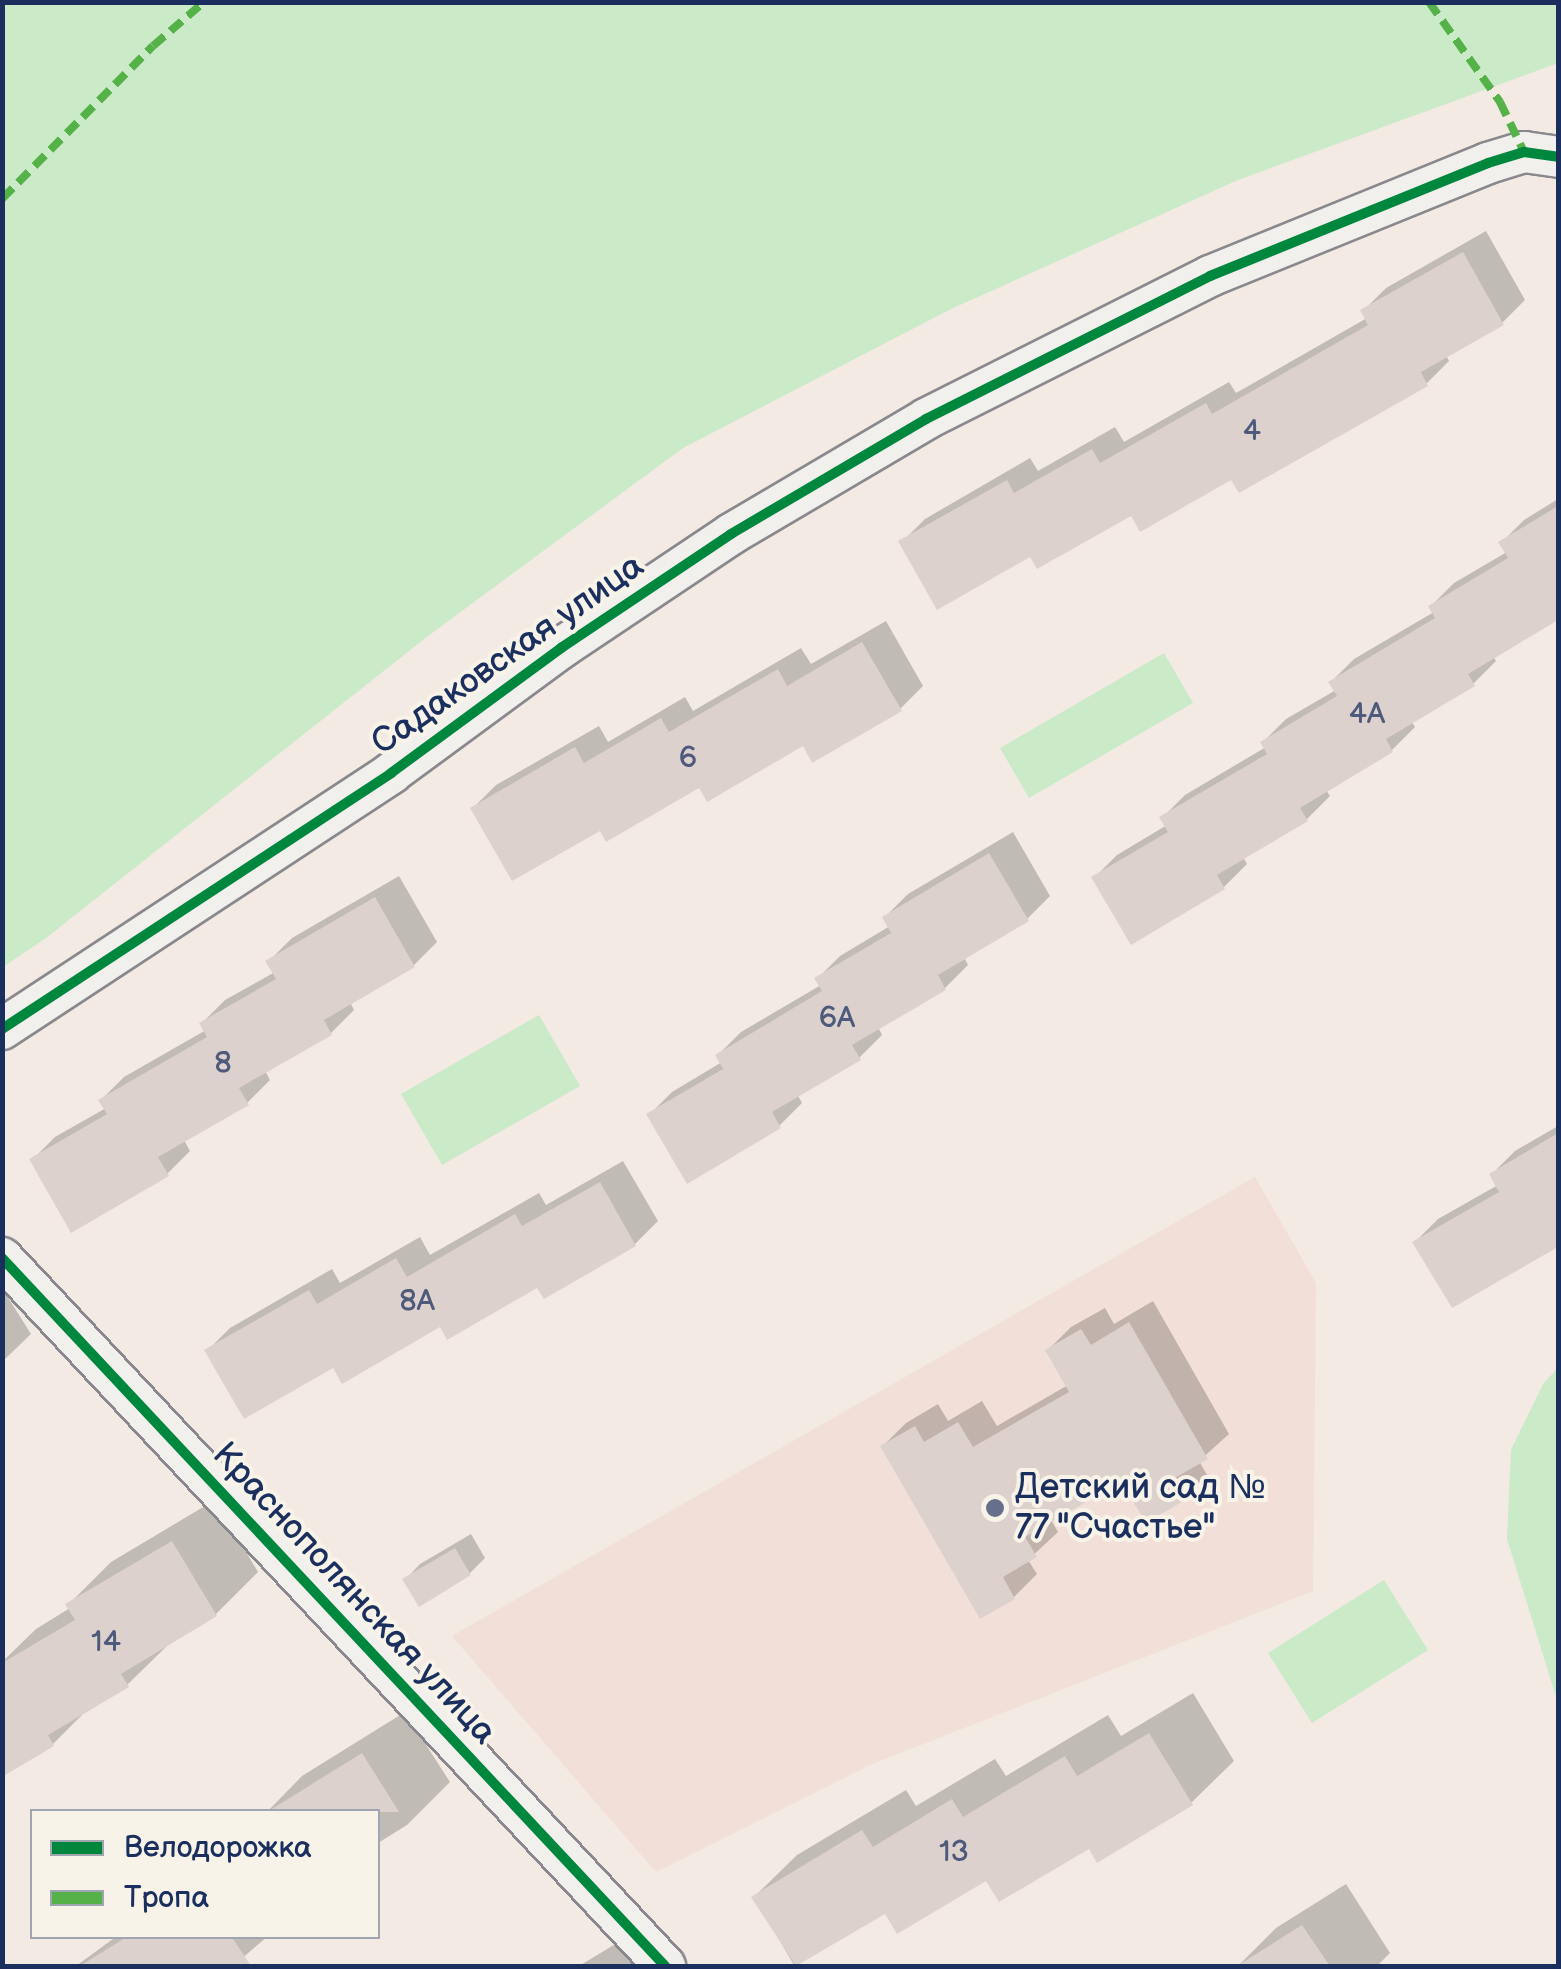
<!DOCTYPE html>
<meta charset="utf-8">
<style>
body{margin:0}
#map{position:relative;width:1561px;height:1969px;overflow:hidden;background:#f2eae3;font-family:"Balsamiq Sans",sans-serif}
div>[style]{position:absolute}
[style*='--x']{left:calc(var(--x)*1px);top:calc(var(--y)*1px);width:calc(var(--w)*1px);rotate:calc(var(--a)*1deg)}
.built>*{inset:0;background:#f2dfd7}
.green>*{inset:0;background:#cbeac8}
.shadow>*{inset:0;background:#0003}
.building>*{inset:0;background:#ddd1cd}
.roads{filter:drop-shadow(2px 0 #88888e) drop-shadow(-2px 0 #88888e) drop-shadow(0 2px #88888e) drop-shadow(0 -2px #88888e)}
.street>*{height:40px;margin:-20px;padding:0 20px;transform-origin:20px;border-radius:20px;background:#f2f0ec}
.quiet>*{height:8px;margin-top:-4px;transform-origin:0;background:repeating-linear-gradient(90deg,#55b248 0 15px,transparent 0 23px)}
.cycleway>*{height:10px;margin:-5px;padding:0 5px;transform-origin:5px;border-radius:5px;background:#00873e}
.dots>*{width:28px;height:28px;translate:-50% -50%;box-sizing:border-box;border:5px solid #f7f3e8;border-radius:50%}
span{translate:-50% -50%;white-space:nowrap;text-align:center;line-height:1.15;-webkit-text-stroke:8px #f7f3e8;paint-order:stroke}
.number-label{font-size:30px;color:#4e5a7c}
.number-label span{-webkit-text-stroke-width:0}
.street-label{font-size:35px;color:#1b2f5e}
.poi-label{font-size:35px;color:#1b2f5e}
.left{translate:0 -50%;text-align:left}
.frame{position:absolute;inset:0;border:5px solid #1b2f5e;pointer-events:none}
.legend{position:absolute;left:30px;top:1809px;width:350px;height:130px;box-sizing:border-box;background:#f7f3e8;border:2px solid #9fa5b1;margin:0;padding:12px 18px;list-style:none;font-size:30px;color:#1b2f5e}
.legend li{display:flex;align-items:center;gap:20px;height:50px}
.legend b{width:50px;border:2px solid #9fa5b1}
</style>
<div id="map">
<div class="built">
<i style="clip-path:polygon(1255px 1177px,1316px 1283px,1313px 1591px,870px 1765px,656px 1872px,452px 1636px)"></i>
</div>
<div class="green">
<i style="clip-path:polygon(3px 2px,1558px 2px,1558px 63px,1238px 180px,951px 309px,683px 448px,428px 636px,46px 938px,3px 967px)"></i>
<i style="clip-path:polygon(1164px 653px,1193px 703px,1029px 798px,1000px 748px)"></i>
<i style="clip-path:polygon(539px 1015px,580px 1086px,442px 1165px,401px 1094px)"></i>
<i style="clip-path:polygon(1558px 1368px,1558px 1703px,1507px 1539px,1511px 1450px,1543px 1384px)"></i>
<i style="clip-path:polygon(1384px 1580px,1428px 1650px,1312px 1723px,1268px 1653px)"></i>
</div>
<div class="shadow">
<i style="clip-path:polygon(1486px 231px,1525px 300px,1502px 323px,1446px 355px,1449px 361px,1426px 384px,1232px 477px,1031px 553px,902px 542px,925px 519px,1030px 458px,1038px 471px,1115px 427px,1124px 442px,1229px 382px,1236px 393px,1367px 318px,1363px 311px,1386px 288px)"></i>
<i style="clip-path:polygon(1558px 499px,1558px 617px,1493px 656px,1496px 661px,1473px 684px,1411px 721px,1415px 727px,1392px 750px,1325px 789px,1330px 796px,1307px 819px,1243px 857px,1247px 864px,1224px 887px,1132px 942px,1094px 878px,1117px 855px,1167px 825px,1162px 818px,1185px 795px,1266px 747px,1263px 742px,1286px 719px,1336px 690px,1331px 682px,1354px 659px,1434px 612px,1431px 606px,1454px 583px,1507px 552px,1501px 543px,1524px 520px)"></i>
<i style="clip-path:polygon(886px 621px,923px 686px,900px 709px,804px 743px,601px 827px,473px 808px,496px 785px,599px 726px,608px 742px,685px 697px,693px 711px,801px 648px,811px 664px)"></i>
<i style="clip-path:polygon(1013px 832px,1050px 896px,1027px 919px,964px 957px,968px 965px,945px 988px,878px 1027px,882px 1035px,859px 1058px,797px 1094px,802px 1103px,779px 1126px,649px 1115px,672px 1092px,722px 1062px,718px 1055px,741px 1032px,821px 985px,817px 979px,840px 956px,890px 926px,885px 917px,908px 894px)"></i>
<i style="clip-path:polygon(399px 876px,437px 942px,414px 965px,350px 1002px,354px 1010px,331px 1033px,265px 1071px,270px 1080px,247px 1103px,184px 1140px,190px 1151px,167px 1174px,32px 1160px,55px 1137px,106px 1108px,101px 1100px,124px 1077px,206px 1030px,202px 1023px,225px 1000px,275px 972px,269px 961px,292px 938px)"></i>
<i style="clip-path:polygon(1558px 1126px,1558px 1244px,1452px 1305px,1415px 1242px,1438px 1219px,1498px 1185px,1492px 1174px,1515px 1151px)"></i>
<i style="clip-path:polygon(623px 1161px,658px 1221px,635px 1244px,545px 1296px,538px 1284px,334px 1364px,207px 1351px,230px 1328px,332px 1269px,340px 1283px,420px 1237px,430px 1255px,539px 1193px,546px 1205px)"></i>
<i style="clip-path:polygon(2px 1288px,31px 1334px,2px 1362px)"></i>
<i style="clip-path:polygon(1153px 1301px,1229px 1434px,1199px 1461px,1207px 1475px,1184px 1498px,1122px 1478px,1051px 1520px,1058px 1532px,1028px 1560px,1037px 1574px,1014px 1597px,883px 1446px,906px 1423px,938px 1404px,948px 1421px,982px 1401px,997px 1426px,1068px 1385px,1048px 1350px,1071px 1327px,1105px 1308px,1114px 1324px)"></i>
<i style="clip-path:polygon(215px 1500px,258px 1572px,216px 1614px,170px 1643px,127px 1685px,89px 1708px,53px 1744px,2px 1774px,2px 1662px,36px 1629px,70px 1608px,68px 1605px,111px 1562px)"></i>
<i style="clip-path:polygon(471px 1534px,485px 1558px,470px 1573px,405px 1580px,420px 1564px)"></i>
<i style="clip-path:polygon(1193px 1693px,1234px 1761px,1191px 1803px,1089px 1846px,886px 1910px,794px 1965px,754px 1897px,797px 1855px,906px 1790px,916px 1806px,995px 1759px,1006px 1776px,1108px 1715px,1121px 1736px)"></i>
<i style="clip-path:polygon(405px 1712px,450px 1782px,407px 1825px,378px 1843px,378px 1812px,267px 1812px,302px 1776px)"></i>
<i style="clip-path:polygon(1346px 1884px,1390px 1953px,1377px 1966px,1238px 1966px,1276px 1928px)"></i>
<i style="clip-path:polygon(117px 1936px,268px 1936px,233px 1966px,76px 1966px)"></i>
<i style="clip-path:polygon(622px 1940px,638px 1966px,579px 1966px)"></i>
</div>
<div class="building">
<i style="clip-path:polygon(1463px 252px,1504px 325px,1421px 372px,1428px 386px,1239px 493px,1231px 480px,1140px 532px,1131px 516px,1037px 569px,1030px 557px,937px 610px,898px 541px,1007px 480px,1014px 493px,1092px 449px,1100px 463px,1206px 403px,1212px 414px,1368px 325px,1360px 310px)"></i>
<i style="clip-path:polygon(1558px 506px,1558px 620px,1468px 674px,1475px 686px,1386px 739px,1393px 752px,1300px 808px,1308px 821px,1217px 875px,1225px 889px,1131px 945px,1091px 877px,1168px 832px,1159px 817px,1267px 754px,1260px 742px,1337px 696px,1328px 682px,1435px 618px,1428px 606px,1508px 558px,1498px 542px)"></i>
<i style="clip-path:polygon(862px 642px,902px 711px,812px 763px,803px 746px,707px 802px,699px 788px,606px 842px,600px 831px,512px 881px,470px 808px,575px 747px,584px 763px,661px 718px,669px 732px,778px 669px,787px 686px)"></i>
<i style="clip-path:polygon(989px 853px,1029px 921px,938px 975px,946px 990px,852px 1045px,861px 1060px,772px 1112px,781px 1128px,687px 1184px,646px 1114px,723px 1069px,715px 1055px,822px 991px,814px 978px,891px 933px,882px 917px)"></i>
<i style="clip-path:polygon(375px 897px,415px 967px,324px 1020px,332px 1035px,239px 1088px,249px 1105px,158px 1157px,169px 1176px,71px 1233px,29px 1159px,107px 1114px,98px 1100px,207px 1037px,199px 1023px,276px 979px,265px 961px)"></i>
<i style="clip-path:polygon(1558px 1133px,1558px 1247px,1452px 1308px,1412px 1242px,1499px 1192px,1489px 1174px)"></i>
<i style="clip-path:polygon(600px 1182px,636px 1246px,544px 1299px,537px 1288px,447px 1340px,440px 1327px,342px 1384px,333px 1368px,244px 1419px,204px 1350px,309px 1290px,317px 1304px,396px 1258px,407px 1277px,515px 1214px,522px 1226px)"></i>
<i style="clip-path:polygon(1129px 1322px,1208px 1459px,1173px 1479px,1185px 1500px,1146px 1523px,1121px 1482px,1025px 1537px,1037px 1557px,1003px 1577px,1015px 1599px,980px 1619px,880px 1446px,915px 1426px,924px 1442px,958px 1422px,973px 1447px,1069px 1392px,1045px 1350px,1081px 1329px,1091px 1345px)"></i>
<i style="clip-path:polygon(172px 1541px,217px 1616px,121px 1674px,129px 1687px,48px 1735px,54px 1746px,2px 1777px,2px 1663px,75px 1620px,65px 1604px)"></i>
<i style="clip-path:polygon(455px 1548px,471px 1575px,419px 1607px,402px 1579px)"></i>
<i style="clip-path:polygon(1149px 1733px,1193px 1805px,1097px 1863px,1089px 1849px,999px 1902px,986px 1881px,897px 1934px,885px 1914px,796px 1966px,751px 1897px,862px 1830px,873px 1847px,952px 1799px,963px 1817px,1065px 1756px,1077px 1776px)"></i>
<i style="clip-path:polygon(362px 1753px,399px 1812px,267px 1812px)"></i>
<i style="clip-path:polygon(1302px 1925px,1330px 1966px,1237px 1966px)"></i>
<i style="clip-path:polygon(128px 1936px,231px 1936px,251px 1966px,80px 1966px)"></i>
</div>
<div class="roads">
<div class="street">
<i style="--x:2;--y:1029;--w:466;--a:-33.3"></i>
<i style="--x:391;--y:773;--w:211;--a:-36.3"></i>
<i style="--x:561;--y:648;--w:205;--a:-33.8"></i>
<i style="--x:731;--y:534;--w:226;--a:-30.5"></i>
<i style="--x:926;--y:419;--w:318;--a:-26.7"></i>
<i style="--x:1210;--y:276;--w:300;--a:-22.1"></i>
<i style="--x:1488;--y:163;--w:38;--a:-17"></i>
<i style="--x:1524;--y:152;--w:34;--a:8"></i>
<i style="--x:2;--y:1258;--w:970;--a:46.88"></i>
</div>
</div>
<div class="quiet">
<i style="--x:1429;--y:2;--w:123;--a:54.6"></i>
<i style="--x:1500;--y:102;--w:55;--a:64.4"></i>
<i style="--x:2;--y:199;--w:215;--a:-45.4"></i>
<i style="--x:153;--y:46;--w:67;--a:-40.8"></i>
</div>
<div class="cycleway">
<i style="--x:2;--y:1029;--w:466;--a:-33.3"></i>
<i style="--x:391;--y:773;--w:211;--a:-36.3"></i>
<i style="--x:561;--y:648;--w:205;--a:-33.8"></i>
<i style="--x:731;--y:534;--w:226;--a:-30.5"></i>
<i style="--x:926;--y:419;--w:318;--a:-26.7"></i>
<i style="--x:1210;--y:276;--w:300;--a:-22.1"></i>
<i style="--x:1488;--y:163;--w:38;--a:-17"></i>
<i style="--x:1524;--y:152;--w:34;--a:8"></i>
<i style="--x:2;--y:1258;--w:970;--a:46.88"></i>
</div>
<div class="dots">
<i style="left:995px;top:1508px;background:#66708d"></i>
</div>
<div class="number-label">
<span style="left:1252px;top:431px">4</span>
<span style="left:1367px;top:714px">4А</span>
<span style="left:688px;top:758px">6</span>
<span style="left:837px;top:1018px">6А</span>
<span style="left:223px;top:1063px">8</span>
<span style="left:417px;top:1301px">8А</span>
<span style="left:106px;top:1642px">14</span>
<span style="left:954px;top:1852px">13</span>
</div>
<div class="street-label">
<span style="left:508px;top:655px;rotate:-35deg">Садаковская улица</span>
<span style="left:354px;top:1594px;rotate:47deg">Краснополянская улица</span>
</div>
<div class="poi-label">
<span class="left" style="left:1015px;top:1508px">Детский сад №<br>77 "Счастье"</span>
</div>
<div class="frame"></div>
<ul class="legend">
<li><b style="height:12px;background:#00873e"></b>Велодорожка</li>
<li><b style="height:12px;background:#55b248"></b>Тропа</li>
</ul>
</div>
